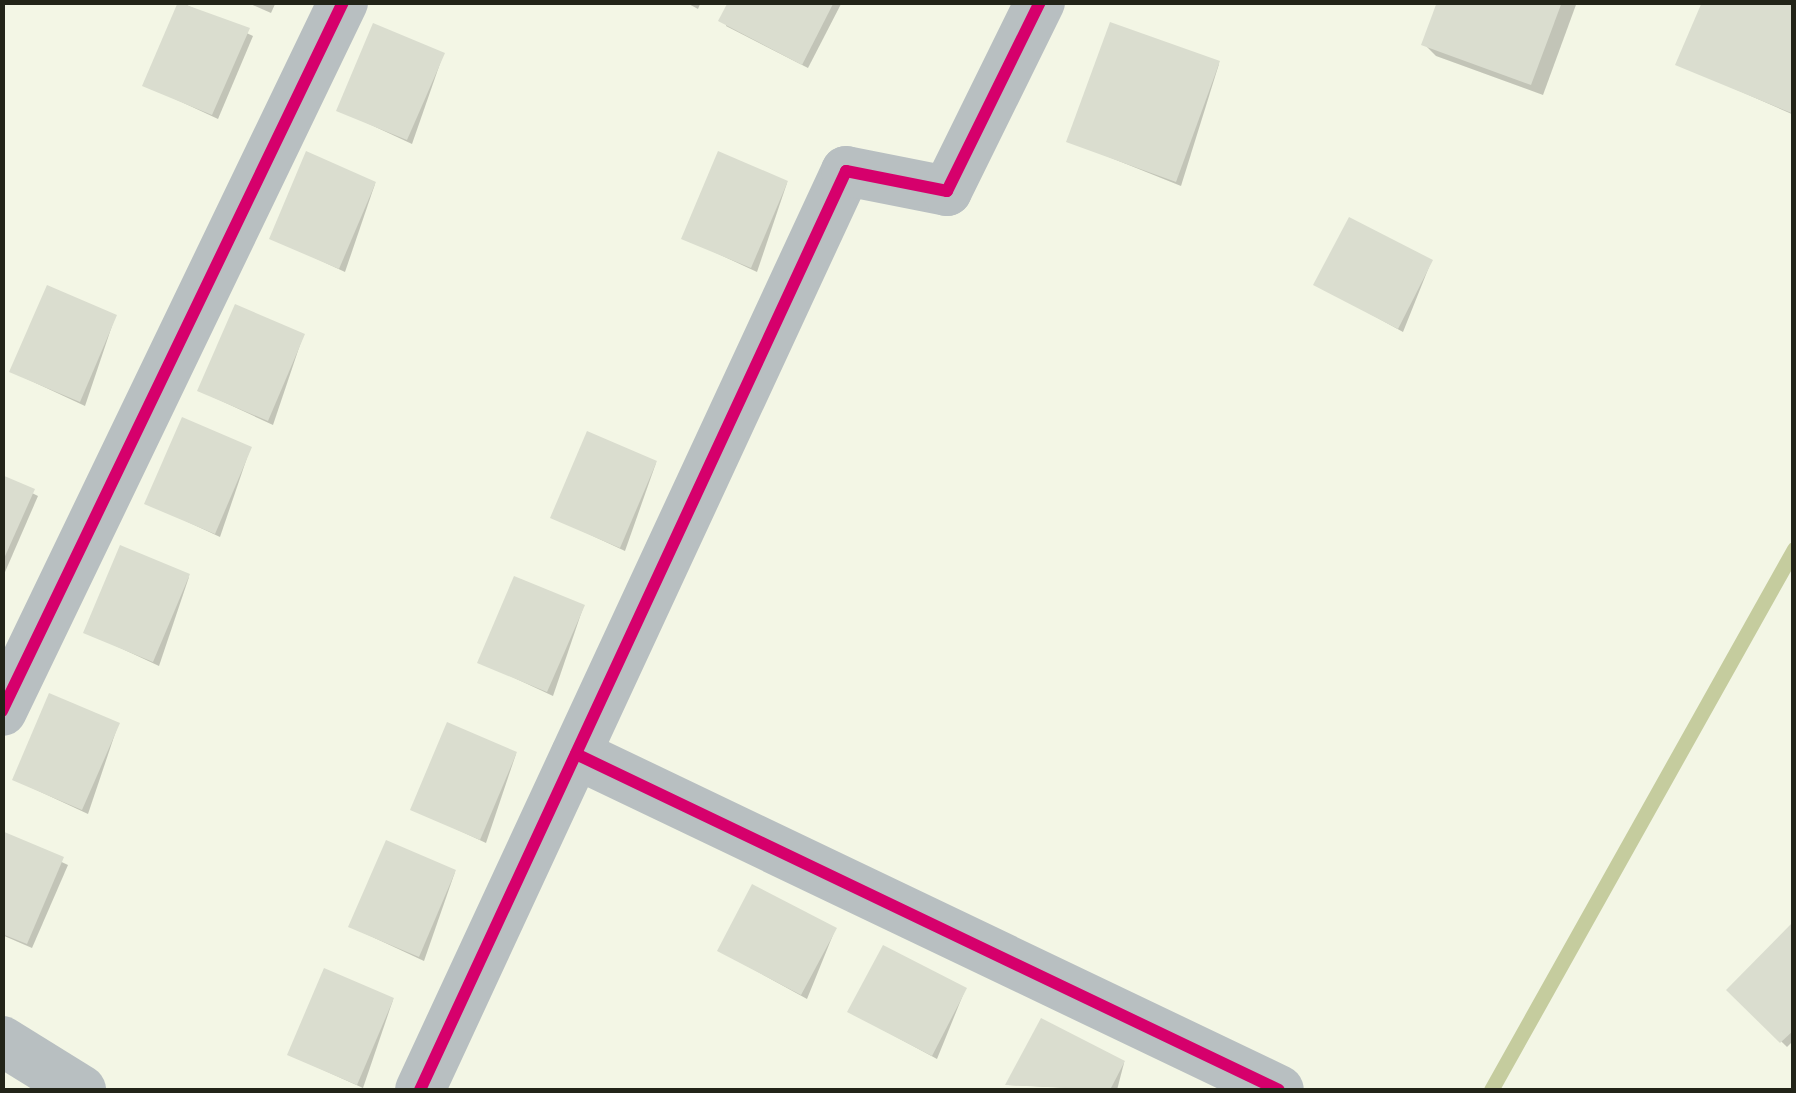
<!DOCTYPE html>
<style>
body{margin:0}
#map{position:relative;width:1796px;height:1093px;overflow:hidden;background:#f3f6e5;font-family:Manrope,sans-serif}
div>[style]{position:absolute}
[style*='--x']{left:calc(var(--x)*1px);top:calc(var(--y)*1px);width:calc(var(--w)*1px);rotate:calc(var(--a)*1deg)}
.shadow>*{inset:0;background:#0003}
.stream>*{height:15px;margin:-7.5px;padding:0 7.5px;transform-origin:7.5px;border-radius:7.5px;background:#c5cc9e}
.building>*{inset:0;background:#daddcf}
.minor>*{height:50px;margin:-25px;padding:0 25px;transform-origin:25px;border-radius:25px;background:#b8bfc1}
.cycleway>*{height:12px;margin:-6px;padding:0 6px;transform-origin:6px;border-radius:6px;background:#d6006c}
span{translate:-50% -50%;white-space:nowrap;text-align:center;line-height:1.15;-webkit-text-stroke:10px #fff;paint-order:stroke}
.frame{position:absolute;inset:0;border:5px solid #222418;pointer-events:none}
</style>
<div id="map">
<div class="shadow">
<i style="clip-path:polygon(180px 2px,253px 36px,218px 119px,145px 85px)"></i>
<i style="clip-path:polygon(246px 2px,276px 2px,271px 13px)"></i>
<i style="clip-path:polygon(685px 2px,701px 2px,698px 9px)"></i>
<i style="clip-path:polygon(730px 2px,840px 2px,841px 4px,808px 68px,726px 26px)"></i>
<i style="clip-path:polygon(1440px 2px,1577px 2px,1543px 95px,1436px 56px,1424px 44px)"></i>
<i style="clip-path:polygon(1794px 2px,1794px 115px,1678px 64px)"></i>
<i style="clip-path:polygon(443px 55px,412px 144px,339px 110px)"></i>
<i style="clip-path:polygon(1219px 64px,1181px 186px,1069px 141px)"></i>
<i style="clip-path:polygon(787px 183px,757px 272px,684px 238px)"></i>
<i style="clip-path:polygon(375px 184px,345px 272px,272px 238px)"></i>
<i style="clip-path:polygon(1431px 262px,1403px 332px,1316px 284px)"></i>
<i style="clip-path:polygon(115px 317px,85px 406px,12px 372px)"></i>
<i style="clip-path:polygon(303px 336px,273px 425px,200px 391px)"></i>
<i style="clip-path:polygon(250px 449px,220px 537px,147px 503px)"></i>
<i style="clip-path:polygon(656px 463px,625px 551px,552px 517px)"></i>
<i style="clip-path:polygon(2px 478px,38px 496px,2px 579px)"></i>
<i style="clip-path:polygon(189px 577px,159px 666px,86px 632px)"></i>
<i style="clip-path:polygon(583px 608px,553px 696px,480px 662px)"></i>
<i style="clip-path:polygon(118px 725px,88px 814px,15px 780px)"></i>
<i style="clip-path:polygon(516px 754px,486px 843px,413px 809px)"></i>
<i style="clip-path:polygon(2px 834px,68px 865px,32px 948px,2px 935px)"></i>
<i style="clip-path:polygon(455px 872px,424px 961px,351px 927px)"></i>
<i style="clip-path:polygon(1794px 927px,1794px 1040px,1787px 1047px,1729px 990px)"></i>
<i style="clip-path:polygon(835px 930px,807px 999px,720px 951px)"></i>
<i style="clip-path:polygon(965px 990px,937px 1059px,850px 1012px)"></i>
<i style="clip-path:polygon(393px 1000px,363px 1088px,290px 1055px)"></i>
<i style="clip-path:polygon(1124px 1063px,1117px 1090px,1008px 1085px)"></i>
</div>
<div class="stream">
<i style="--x:1491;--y:1090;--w:620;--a:-60.75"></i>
</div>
<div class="building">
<i style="clip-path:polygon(178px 2px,250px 28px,212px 115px,142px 86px)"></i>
<i style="clip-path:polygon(728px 2px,834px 2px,802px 65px,718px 21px)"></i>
<i style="clip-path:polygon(1437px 2px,1562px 2px,1531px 85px,1421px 45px)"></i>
<i style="clip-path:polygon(1702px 2px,1794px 2px,1794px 114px,1675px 65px)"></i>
<i style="clip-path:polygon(1110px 22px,1220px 61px,1176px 182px,1066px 142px)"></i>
<i style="clip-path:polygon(373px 23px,445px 53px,407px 140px,336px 111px)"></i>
<i style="clip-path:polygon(306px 151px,376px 182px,339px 269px,269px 239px)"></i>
<i style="clip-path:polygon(718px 151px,788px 181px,751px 268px,681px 239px)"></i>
<i style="clip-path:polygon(1349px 217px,1433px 260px,1398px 329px,1313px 285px)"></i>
<i style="clip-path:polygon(47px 285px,117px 315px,80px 402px,9px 372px)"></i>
<i style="clip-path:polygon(235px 304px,305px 334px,268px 421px,197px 391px)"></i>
<i style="clip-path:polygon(182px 417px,252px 447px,215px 534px,144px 504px)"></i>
<i style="clip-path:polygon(587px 431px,657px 461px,620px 548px,550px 518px)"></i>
<i style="clip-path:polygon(2px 475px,35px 489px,2px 563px)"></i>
<i style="clip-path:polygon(120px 545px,190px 574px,153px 662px,83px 633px)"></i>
<i style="clip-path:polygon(514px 576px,585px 605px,547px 692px,477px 663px)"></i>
<i style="clip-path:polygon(49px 693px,120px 723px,82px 810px,12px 780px)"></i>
<i style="clip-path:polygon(447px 722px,517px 752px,480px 840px,410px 810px)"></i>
<i style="clip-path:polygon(2px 831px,64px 857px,27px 944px,2px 934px)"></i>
<i style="clip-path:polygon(386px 840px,456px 870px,419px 957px,348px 927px)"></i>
<i style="clip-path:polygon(752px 884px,837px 928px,801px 995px,717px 951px)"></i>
<i style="clip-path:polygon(1794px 921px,1794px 1030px,1780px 1043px,1726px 990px)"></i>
<i style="clip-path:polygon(883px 945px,967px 988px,932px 1056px,847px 1012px)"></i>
<i style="clip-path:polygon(324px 968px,394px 998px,357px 1085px,287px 1055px)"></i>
<i style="clip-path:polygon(1041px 1018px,1125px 1061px,1110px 1090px,1005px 1085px)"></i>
</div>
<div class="minor">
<i style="--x:2;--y:711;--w:787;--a:-64.31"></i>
<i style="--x:576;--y:754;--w:779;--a:25.55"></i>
<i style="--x:2;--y:1041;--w:93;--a:31.8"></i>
<i style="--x:420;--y:1090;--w:1013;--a:-65.13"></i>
<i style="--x:846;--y:171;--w:103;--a:11.2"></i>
<i style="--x:947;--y:191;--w:211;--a:-63.8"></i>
</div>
<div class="cycleway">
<i style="--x:2;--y:711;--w:787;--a:-64.31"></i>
<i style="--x:576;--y:754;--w:779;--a:25.55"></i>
<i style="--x:420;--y:1090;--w:1013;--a:-65.13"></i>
<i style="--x:846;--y:171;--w:103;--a:11.2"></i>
<i style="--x:947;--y:191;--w:211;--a:-63.8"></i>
</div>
<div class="frame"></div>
</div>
